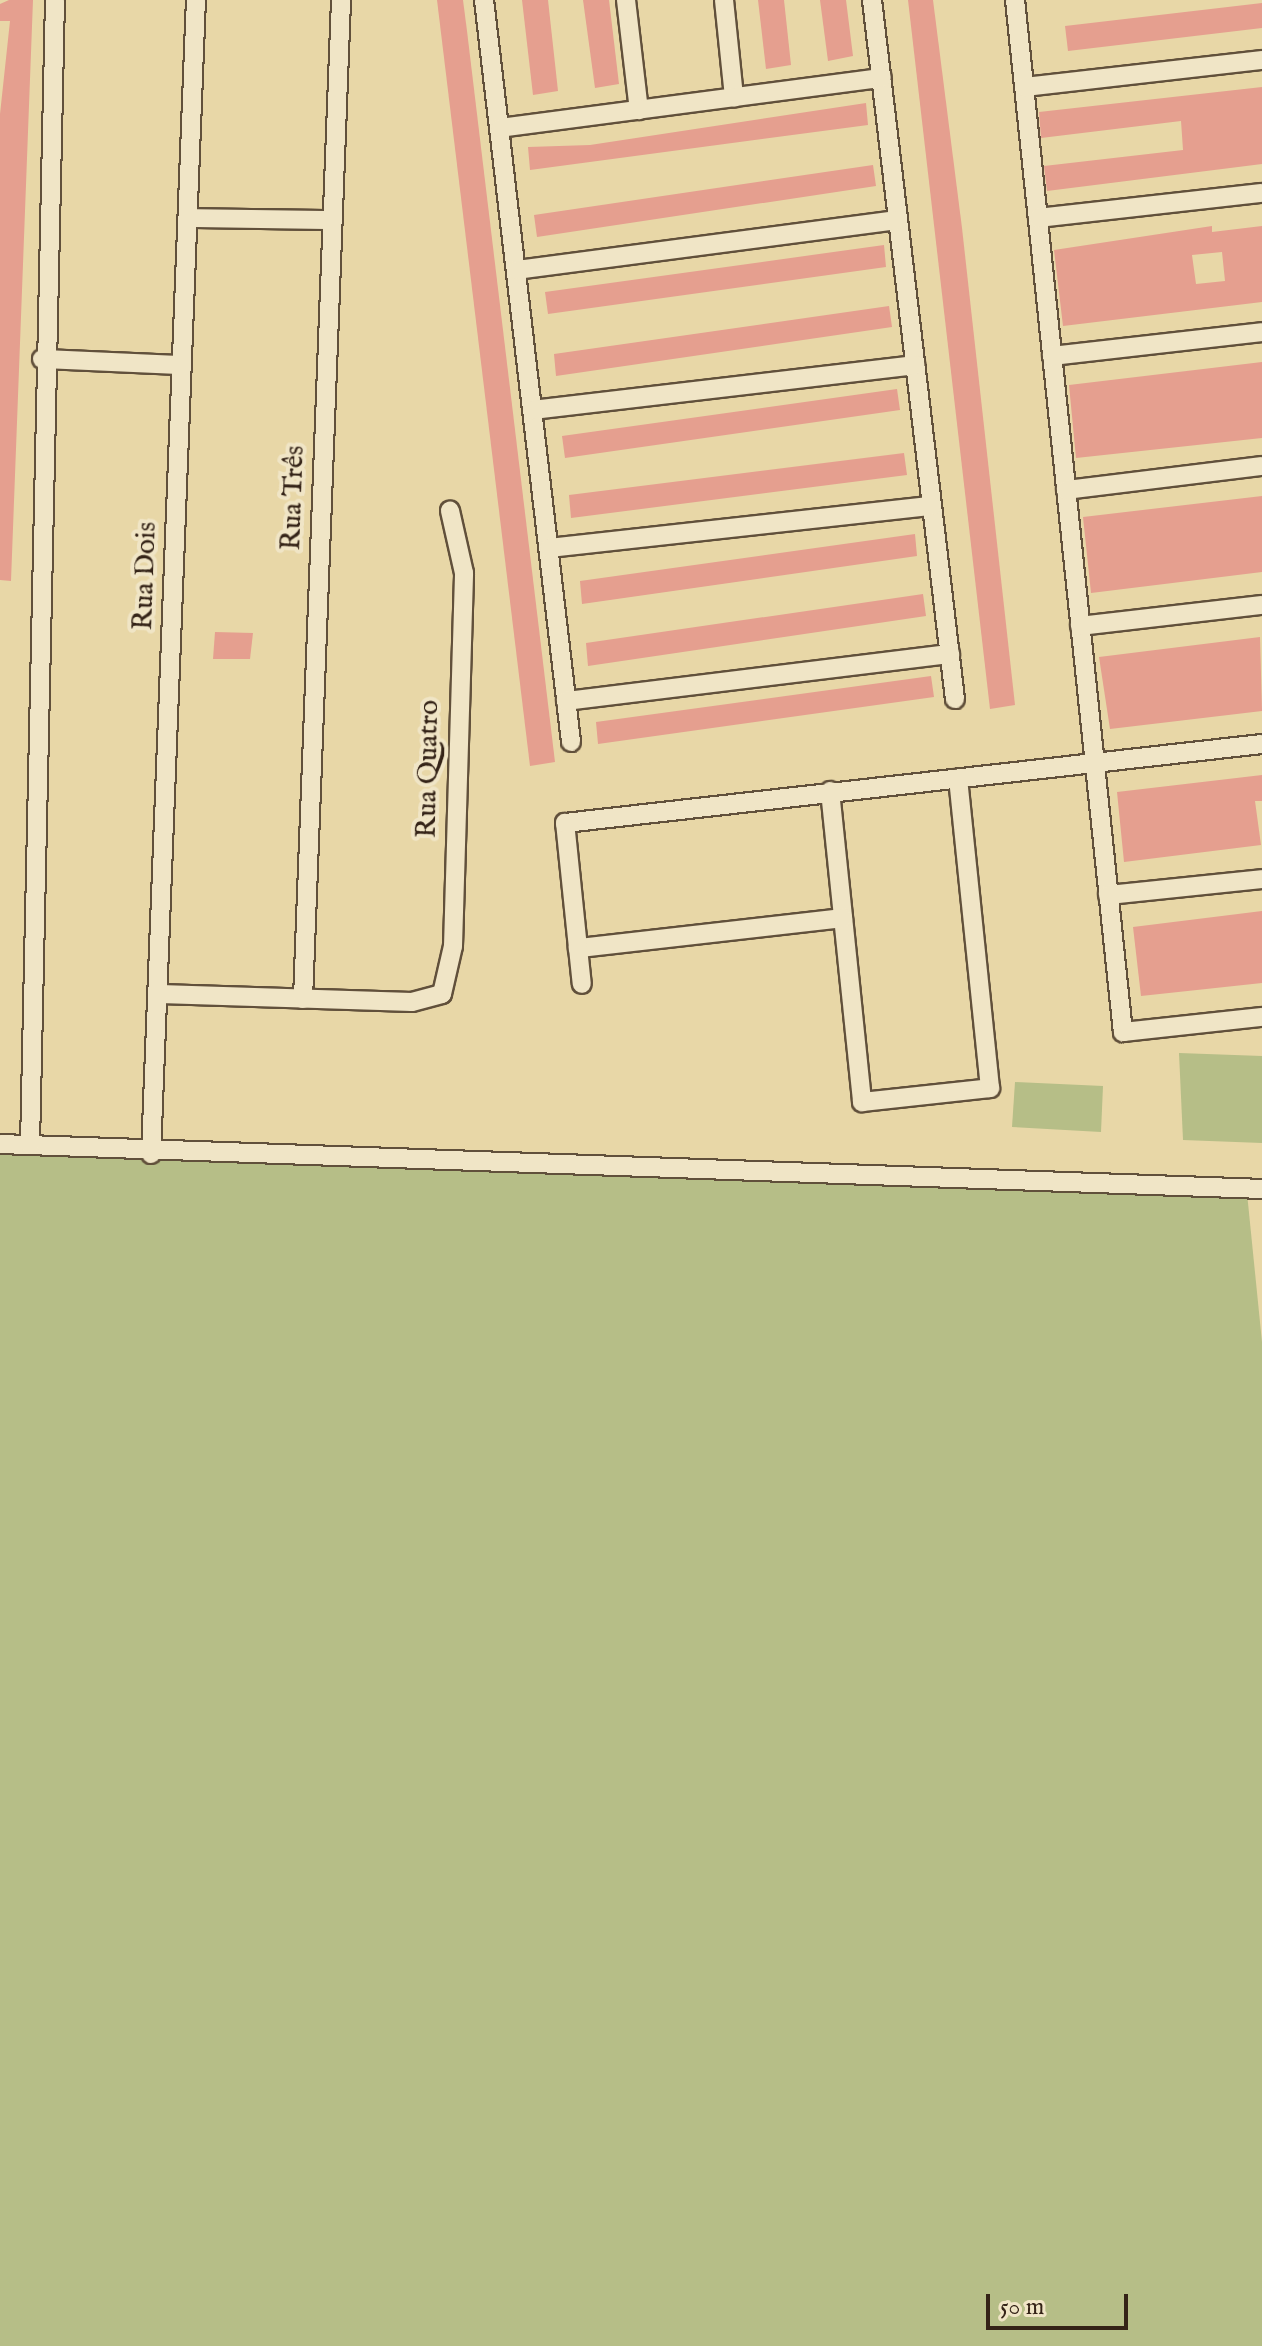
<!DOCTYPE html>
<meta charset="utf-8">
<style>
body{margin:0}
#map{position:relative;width:1262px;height:2346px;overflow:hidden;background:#e8d7a7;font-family:"IM FELL English",serif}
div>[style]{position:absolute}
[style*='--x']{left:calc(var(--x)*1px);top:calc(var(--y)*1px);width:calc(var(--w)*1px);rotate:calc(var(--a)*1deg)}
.green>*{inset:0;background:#b6be87}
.building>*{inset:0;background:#e59f8f}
.roads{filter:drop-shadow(2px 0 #61503b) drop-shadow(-2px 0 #61503b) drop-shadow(0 2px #61503b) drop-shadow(0 -2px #61503b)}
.minor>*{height:18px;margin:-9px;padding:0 9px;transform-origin:9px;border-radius:9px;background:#f0e5c6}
span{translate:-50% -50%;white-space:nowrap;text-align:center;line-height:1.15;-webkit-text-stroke:8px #f0e5c6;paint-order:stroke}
.street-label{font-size:28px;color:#342317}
.scale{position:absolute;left:986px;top:2294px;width:142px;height:36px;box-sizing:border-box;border:4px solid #342317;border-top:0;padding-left:10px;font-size:24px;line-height:28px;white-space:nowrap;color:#342317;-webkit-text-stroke:6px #f0e5c6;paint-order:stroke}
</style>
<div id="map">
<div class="green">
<i style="clip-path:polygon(1179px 1053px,1262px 1056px,1262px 1143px,1183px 1140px)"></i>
<i style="clip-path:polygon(1015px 1082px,1103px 1086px,1101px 1132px,1012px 1127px)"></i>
<i style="clip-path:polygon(0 1151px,1247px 1193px,1262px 1342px,1262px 2346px,0 2346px)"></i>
</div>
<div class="building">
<i style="clip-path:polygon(9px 0,33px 0,11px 581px,0 580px,0 114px,10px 21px,0 21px,0 4px)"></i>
<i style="clip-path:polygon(437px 0,463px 0,467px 31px,555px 762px,530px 766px)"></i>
<i style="clip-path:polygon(522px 0,548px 0,558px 91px,533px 95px)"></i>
<i style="clip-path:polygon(583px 0,609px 0,619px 84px,595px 88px)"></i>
<i style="clip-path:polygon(758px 0,784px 0,791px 65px,766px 69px)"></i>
<i style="clip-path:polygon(820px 0,846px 0,853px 56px,828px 61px)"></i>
<i style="clip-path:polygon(908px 0,933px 0,962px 228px,1015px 705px,990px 709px)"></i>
<i style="clip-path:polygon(1262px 3px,1262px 28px,1068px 51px,1065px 26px)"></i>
<i style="clip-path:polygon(1262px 87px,1262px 164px,1047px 191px,1044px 166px,1183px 150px,1181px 121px,1041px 138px,1039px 112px)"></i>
<i style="clip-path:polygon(866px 103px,868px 125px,530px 170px,528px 147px,590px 145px)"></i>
<i style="clip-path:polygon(873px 165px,876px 186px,537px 237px,534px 215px)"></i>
<i style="clip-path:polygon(evenodd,1212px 226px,1212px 232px,1262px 226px,1262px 302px,1063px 326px,1054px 250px,1212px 226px,1222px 252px,1225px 281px,1196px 284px,1192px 255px,1222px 252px)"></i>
<i style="clip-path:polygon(884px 245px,886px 267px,548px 314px,545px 292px)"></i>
<i style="clip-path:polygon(889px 306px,892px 327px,556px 376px,554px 354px)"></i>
<i style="clip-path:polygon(1262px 362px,1262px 438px,1076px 458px,1069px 385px)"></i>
<i style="clip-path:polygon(897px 389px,900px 410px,565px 458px,562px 436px)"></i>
<i style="clip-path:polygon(904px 453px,907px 475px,571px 518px,569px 495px)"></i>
<i style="clip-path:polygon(1262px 496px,1262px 572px,1091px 593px,1083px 517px)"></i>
<i style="clip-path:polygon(915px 534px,917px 556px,582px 604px,580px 581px)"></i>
<i style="clip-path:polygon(923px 594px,926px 616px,588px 666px,586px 643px)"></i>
<i style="clip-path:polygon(215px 632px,253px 633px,250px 659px,213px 659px)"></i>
<i style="clip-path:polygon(1260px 637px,1262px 711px,1110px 729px,1099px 657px)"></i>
<i style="clip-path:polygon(931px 676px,934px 697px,598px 744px,596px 722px)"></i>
<i style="clip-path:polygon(1262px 775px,1262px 801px,1255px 801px,1261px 845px,1124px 862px,1117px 792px)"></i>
<i style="clip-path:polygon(1262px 911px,1262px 983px,1141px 996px,1133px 927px)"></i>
</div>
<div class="roads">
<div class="minor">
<i style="--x:484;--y:0;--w:747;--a:83.31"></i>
<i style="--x:626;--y:0;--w:111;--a:83.3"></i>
<i style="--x:724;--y:0;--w:98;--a:84.1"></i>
<i style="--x:872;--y:0;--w:704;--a:83.23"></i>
<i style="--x:1015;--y:0;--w:1038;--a:84.03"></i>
<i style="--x:1123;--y:1032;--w:140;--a:-6.2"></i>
<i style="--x:1025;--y:87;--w:239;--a:-6.5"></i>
<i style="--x:500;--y:128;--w:385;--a:-7.5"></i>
<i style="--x:188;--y:218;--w:145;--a:0.8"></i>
<i style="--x:1038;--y:218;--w:225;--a:-6.4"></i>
<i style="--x:517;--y:270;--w:384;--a:-7.5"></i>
<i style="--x:1052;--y:356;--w:211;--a:-6.5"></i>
<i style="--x:42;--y:359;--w:139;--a:2.5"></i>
<i style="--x:533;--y:410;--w:385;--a:-6.7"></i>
<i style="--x:1066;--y:490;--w:197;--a:-7"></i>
<i style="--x:549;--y:548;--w:385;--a:-6.3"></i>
<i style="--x:1080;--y:626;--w:183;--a:-6.6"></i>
<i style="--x:566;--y:701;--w:387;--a:-7"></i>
<i style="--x:830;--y:791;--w:313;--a:84.1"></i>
<i style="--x:862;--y:1102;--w:129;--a:-6.2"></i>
<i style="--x:990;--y:1088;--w:311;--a:-95.9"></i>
<i style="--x:1108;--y:895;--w:155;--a:-5.9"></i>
<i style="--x:843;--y:918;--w:267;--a:173.5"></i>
<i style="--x:578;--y:948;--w:126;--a:-95.9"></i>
<i style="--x:565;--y:823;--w:701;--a:-6.47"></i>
<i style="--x:578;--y:948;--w:36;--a:84"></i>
<i style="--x:160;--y:994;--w:252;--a:1.8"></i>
<i style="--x:412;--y:1002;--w:31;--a:-15"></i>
<i style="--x:442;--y:994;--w:49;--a:-77.1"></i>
<i style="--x:453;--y:946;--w:373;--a:-88.3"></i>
<i style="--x:464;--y:573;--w:64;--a:-102.7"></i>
<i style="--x:303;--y:999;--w:1000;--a:-87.82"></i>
<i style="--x:0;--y:1144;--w:1263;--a:2.04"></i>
<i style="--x:30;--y:1145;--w:1145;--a:-88.75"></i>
<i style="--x:151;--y:1154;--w:1155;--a:-87.77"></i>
</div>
</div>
<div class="street-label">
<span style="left:294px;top:498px;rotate:-88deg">Rua Três</span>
<span style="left:146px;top:576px;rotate:-88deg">Rua Dois</span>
<span style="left:429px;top:769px;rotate:-89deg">Rua Quatro</span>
</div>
<div class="scale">50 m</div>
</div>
